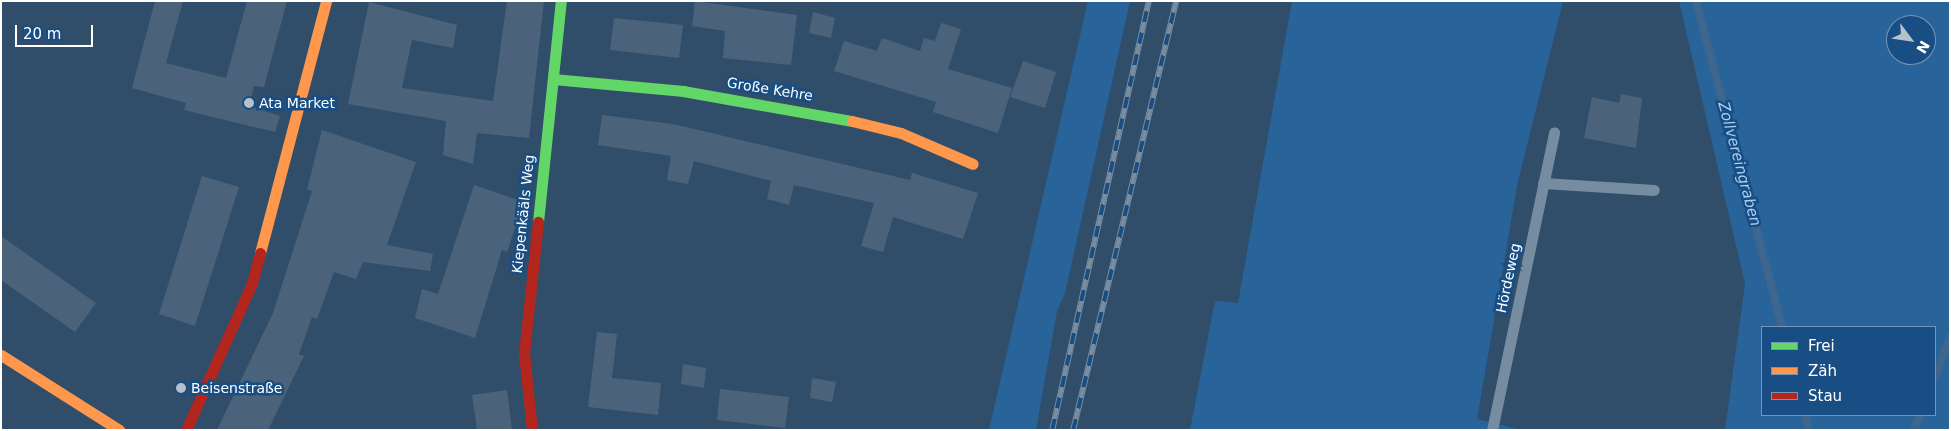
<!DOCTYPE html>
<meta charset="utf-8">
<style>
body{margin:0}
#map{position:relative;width:1951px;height:431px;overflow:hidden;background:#304e6a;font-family:"DejaVu Sans",sans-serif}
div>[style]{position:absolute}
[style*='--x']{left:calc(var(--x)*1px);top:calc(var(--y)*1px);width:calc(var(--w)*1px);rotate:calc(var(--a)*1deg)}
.green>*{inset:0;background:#28639a}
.stream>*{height:8px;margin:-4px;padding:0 4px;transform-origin:4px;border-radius:4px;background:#3f678d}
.building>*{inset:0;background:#4a637a}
.lane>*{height:11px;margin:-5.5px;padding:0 5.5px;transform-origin:5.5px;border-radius:5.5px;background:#768ca0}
.fast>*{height:11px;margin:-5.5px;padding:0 5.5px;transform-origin:5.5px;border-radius:5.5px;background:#63d668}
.slow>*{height:11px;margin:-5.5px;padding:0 5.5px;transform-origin:5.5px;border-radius:5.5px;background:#ff974d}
.jam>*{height:11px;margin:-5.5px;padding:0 5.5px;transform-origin:5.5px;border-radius:5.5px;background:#b3261e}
.rail>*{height:5.5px;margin-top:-2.75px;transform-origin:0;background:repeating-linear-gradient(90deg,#184e83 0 11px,#788ea0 0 22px);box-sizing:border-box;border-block:1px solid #788ea0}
.dots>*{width:14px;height:14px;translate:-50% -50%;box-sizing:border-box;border:2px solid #184e83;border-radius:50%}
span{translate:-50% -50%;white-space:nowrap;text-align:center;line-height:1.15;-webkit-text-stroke:5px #184e83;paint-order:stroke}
.street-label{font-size:14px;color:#fff}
.poi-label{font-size:14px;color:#fff}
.left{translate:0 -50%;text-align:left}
.water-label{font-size:15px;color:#a8d0f4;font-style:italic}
.frame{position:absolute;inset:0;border:2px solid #fff;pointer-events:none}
.legend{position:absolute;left:1761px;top:326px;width:175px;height:90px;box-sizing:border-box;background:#184e83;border:1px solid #7495b5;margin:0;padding:6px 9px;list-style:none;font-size:15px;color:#fff}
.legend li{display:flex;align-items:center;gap:10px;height:25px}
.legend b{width:25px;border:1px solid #7495b5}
.north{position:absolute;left:1886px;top:15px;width:50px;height:50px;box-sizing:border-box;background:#184e83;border:1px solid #7495b5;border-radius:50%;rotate:121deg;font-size:14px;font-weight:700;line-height:20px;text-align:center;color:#fff}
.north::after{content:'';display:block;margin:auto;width:18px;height:22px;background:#b7c1cb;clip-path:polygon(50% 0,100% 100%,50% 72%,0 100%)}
.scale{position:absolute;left:15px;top:25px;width:78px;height:22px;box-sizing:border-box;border:2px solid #fff;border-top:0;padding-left:6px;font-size:15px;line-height:18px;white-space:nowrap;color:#fff;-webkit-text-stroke:4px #184e83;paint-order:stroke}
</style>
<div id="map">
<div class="green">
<i style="clip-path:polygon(1088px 1px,1130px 1px,1065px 293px,1057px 311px,1036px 430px,989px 430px)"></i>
<i style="clip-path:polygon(1292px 1px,1563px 1px,1518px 181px,1477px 419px,1521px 430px,1190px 430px,1215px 301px,1238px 303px)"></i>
<i style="clip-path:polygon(evenodd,1679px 1px,1950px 1px,1950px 430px,1725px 430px,1745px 284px,1679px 1px,1896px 25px,1926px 25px,1926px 55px,1896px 55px,1896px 25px,1679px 1px,1762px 327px,1935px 327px,1935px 415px,1762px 415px,1762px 327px)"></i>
</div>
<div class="stream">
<i style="--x:1696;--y:1;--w:337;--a:75.2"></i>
<i style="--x:1935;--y:377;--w:43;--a:-69.4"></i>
<i style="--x:1805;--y:415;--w:16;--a:75"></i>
<i style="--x:1914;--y:430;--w:16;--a:-68"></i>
</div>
<div class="building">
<i style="clip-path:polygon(155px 1px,183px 1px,166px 63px,226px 78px,247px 1px,287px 1px,264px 87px,254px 86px,249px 106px,280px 116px,275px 132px,184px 110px,186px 103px,132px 88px)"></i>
<i style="clip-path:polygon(507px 1px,544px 1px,529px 138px,477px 133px,473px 164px,443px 155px,446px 121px,348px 104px,369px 2px,457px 25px,453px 48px,412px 40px,402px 88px,493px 101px)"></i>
<i style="clip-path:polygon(695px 1px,797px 15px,791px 65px,723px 58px,725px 31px,692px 26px)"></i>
<i style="clip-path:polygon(813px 12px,835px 18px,831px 38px,809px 33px)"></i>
<i style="clip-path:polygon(614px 18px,683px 25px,679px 58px,610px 50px)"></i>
<i style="clip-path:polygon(941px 23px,961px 29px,948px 69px,1012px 88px,998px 133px,933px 112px,936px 102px,834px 71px,844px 41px,877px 51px,882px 38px,920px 51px,924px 38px,935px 41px)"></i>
<i style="clip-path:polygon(1023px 61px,1056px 72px,1045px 108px,1010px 97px)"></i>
<i style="clip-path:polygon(1621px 94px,1642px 98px,1636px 148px,1584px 138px,1592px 97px,1619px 103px)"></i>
<i style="clip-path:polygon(602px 115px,673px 124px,910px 180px,912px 173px,978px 193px,963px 239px,893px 217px,883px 252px,861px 246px,874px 203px,794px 185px,789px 205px,767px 199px,771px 181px,694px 161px,688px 184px,667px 180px,671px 156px,598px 145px)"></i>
<i style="clip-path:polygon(322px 130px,416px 162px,387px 245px,433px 254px,430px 271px,363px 262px,356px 279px,334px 272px,317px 319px,312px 317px,299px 354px,304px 356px,268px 430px,217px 430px,273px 313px,312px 191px,307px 190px)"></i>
<i style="clip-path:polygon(202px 176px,239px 187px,195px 326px,159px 314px)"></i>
<i style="clip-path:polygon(474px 185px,524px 202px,507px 252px,502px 250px,475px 338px,415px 318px,422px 289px,438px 294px)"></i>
<i style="clip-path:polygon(1px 236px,96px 303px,75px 332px,1px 280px)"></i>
<i style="clip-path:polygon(597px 332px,617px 334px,612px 378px,661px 383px,658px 415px,588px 407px)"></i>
<i style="clip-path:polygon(683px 364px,706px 368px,704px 388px,681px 384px)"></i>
<i style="clip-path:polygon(812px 378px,836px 382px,832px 402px,810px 398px)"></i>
<i style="clip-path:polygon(720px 389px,789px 397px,785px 428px,717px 420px)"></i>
<i style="clip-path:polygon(507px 390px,512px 430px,477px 430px,472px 395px)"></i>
</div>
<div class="lane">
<i style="--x:1543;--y:183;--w:111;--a:3.6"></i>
<i style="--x:1492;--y:430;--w:304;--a:-78.2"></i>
</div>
<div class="fast">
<i style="--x:553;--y:79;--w:131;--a:5.3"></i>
<i style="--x:683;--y:91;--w:172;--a:10.1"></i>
<i style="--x:538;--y:222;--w:222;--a:-84.1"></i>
</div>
<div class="slow">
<i style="--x:852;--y:121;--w:50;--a:13.8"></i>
<i style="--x:901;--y:133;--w:78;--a:23.3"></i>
<i style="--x:260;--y:253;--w:260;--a:-75.3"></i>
<i style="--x:1;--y:355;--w:140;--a:32.4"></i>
</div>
<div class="jam">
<i style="--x:186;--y:430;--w:161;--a:-65.8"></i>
<i style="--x:252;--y:283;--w:31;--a:-75"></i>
<i style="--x:532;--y:430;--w:77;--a:-95.9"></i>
<i style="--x:524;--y:353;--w:132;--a:-83.9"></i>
</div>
<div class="rail">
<i style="--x:1052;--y:430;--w:440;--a:-77.3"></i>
<i style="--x:1073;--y:430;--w:441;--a:-76.5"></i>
</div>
<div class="dots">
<i style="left:249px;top:103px;background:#b7c1cb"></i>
<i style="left:181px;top:388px;background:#b7c1cb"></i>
</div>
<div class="street-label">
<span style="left:770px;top:89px;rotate:9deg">Große Kehre</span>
<span style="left:523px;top:214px;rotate:-84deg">Kiepenkääls Weg</span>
<span style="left:1508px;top:278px;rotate:-78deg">Hördeweg</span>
</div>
<div class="poi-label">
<span class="left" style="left:259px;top:103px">Ata Market</span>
<span class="left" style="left:191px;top:388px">Beisenstraße</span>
</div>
<div class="water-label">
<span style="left:1739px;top:164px;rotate:75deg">Zollvereingraben</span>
</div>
<div class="frame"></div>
<ul class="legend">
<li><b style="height:6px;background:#63d668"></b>Frei</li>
<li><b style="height:6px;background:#ff974d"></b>Zäh</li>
<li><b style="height:6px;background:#b3261e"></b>Stau</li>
</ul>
<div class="north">N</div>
<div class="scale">20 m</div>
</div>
